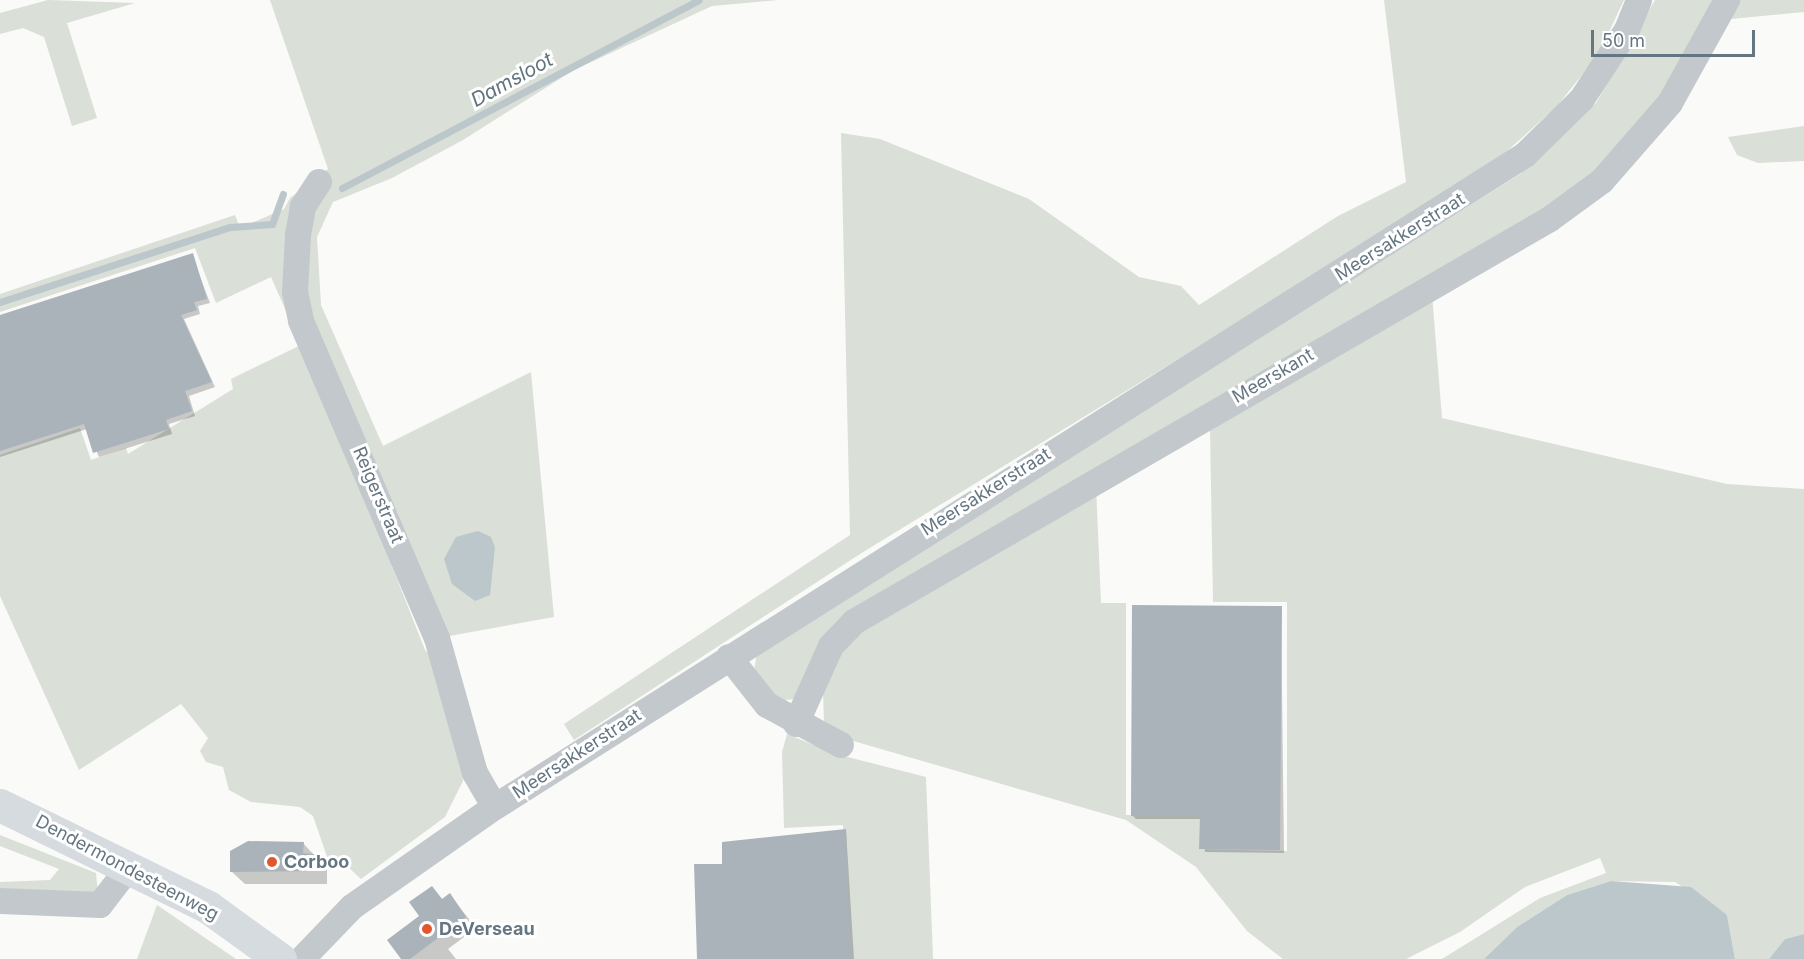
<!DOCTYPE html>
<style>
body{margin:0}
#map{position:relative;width:1804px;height:959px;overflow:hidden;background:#fafaf8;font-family:Inter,sans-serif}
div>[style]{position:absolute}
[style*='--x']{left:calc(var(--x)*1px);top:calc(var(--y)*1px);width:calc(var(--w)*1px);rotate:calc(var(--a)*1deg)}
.green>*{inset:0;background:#dadfd7}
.water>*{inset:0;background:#bbc7cb}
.shadow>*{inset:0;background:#0003}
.stream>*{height:7px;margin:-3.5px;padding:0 3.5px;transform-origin:3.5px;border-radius:3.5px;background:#bbc7cb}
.building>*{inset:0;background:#aab3b9}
.street>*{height:26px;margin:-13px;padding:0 13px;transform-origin:13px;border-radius:13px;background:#c3c8cc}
.secondary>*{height:33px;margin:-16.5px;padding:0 16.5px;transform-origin:16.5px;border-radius:16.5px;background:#d6dbdf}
.dots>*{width:16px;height:16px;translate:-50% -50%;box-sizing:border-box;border:3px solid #fff;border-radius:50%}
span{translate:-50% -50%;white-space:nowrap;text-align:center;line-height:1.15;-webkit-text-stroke:6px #fff;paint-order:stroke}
.street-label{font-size:18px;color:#657683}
.poi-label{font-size:18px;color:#657683;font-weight:700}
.left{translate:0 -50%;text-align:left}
.water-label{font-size:20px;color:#60757c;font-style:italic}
.scale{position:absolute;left:1591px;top:30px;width:164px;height:27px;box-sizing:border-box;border:3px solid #657683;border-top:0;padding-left:8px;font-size:18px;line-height:21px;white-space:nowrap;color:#657683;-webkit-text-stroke:4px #fff;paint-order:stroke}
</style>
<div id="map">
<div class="green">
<i style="clip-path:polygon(48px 0,135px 3px,67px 23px,97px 118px,72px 126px,44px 37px,23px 28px,0 34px,0 13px)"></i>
<i style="clip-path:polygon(270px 0,778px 0,712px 6px,574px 70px,463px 140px,392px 178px,333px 202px,317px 237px,321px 305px,383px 446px,531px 372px,554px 617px,444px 637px,351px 462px,425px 650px,434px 658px,461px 745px,463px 781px,445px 817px,361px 879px,346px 865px,331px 868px,313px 816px,300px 807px,251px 802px,229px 790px,223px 767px,206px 762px,200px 751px,208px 738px,181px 704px,79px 770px,0 596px,0 455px,80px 428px,91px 460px,126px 448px,128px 454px,233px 389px,231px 379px,301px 345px,271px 277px,216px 303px,195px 248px,0 312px,0 294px,235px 215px,240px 228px,284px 209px,290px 198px,328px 169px)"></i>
<i style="clip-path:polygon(1384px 0,1624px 0,1598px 55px,1557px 106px,1485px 171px,860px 554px,574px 740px,564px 724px,850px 535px,841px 133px,880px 139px,1029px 199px,1139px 277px,1181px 286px,1199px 305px,1338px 216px,1406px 182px)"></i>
<i style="clip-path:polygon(1655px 0,1804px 0,1804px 12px,1731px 19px,1588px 185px,860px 611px,793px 699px,778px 701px,754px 671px,757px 652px,1520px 174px,1596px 103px)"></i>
<i style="clip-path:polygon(1804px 126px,1804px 161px,1758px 163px,1737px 155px,1728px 137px)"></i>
<i style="clip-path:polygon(1432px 294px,1442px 418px,1727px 484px,1804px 489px,1804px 934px,1785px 939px,1769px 959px,1735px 959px,1727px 915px,1675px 882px,1611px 881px,1567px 895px,1517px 927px,1484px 959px,1442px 959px,1540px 898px,1606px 873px,1600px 858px,1525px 887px,1460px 932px,1406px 959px,1283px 959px,1247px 931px,1196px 867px,1126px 820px,843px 738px,824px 723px,823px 690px,849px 636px,1096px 486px,1101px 603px,1126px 603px,1126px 815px,1200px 816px,1200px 849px,1287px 851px,1287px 602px,1213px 602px,1210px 428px)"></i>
<i style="clip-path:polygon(787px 734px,836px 754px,926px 777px,933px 959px,850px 959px,843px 825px,784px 828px,782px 752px)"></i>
<i style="clip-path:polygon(0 835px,96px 873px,98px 893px,0 891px,0 882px,50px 880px,59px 869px,0 846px)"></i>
<i style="clip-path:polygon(157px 905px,236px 959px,137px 959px)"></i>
</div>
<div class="water">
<i style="clip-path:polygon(478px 531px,491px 537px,495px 547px,490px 595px,475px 601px,452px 584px,444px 559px,456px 537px)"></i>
<i style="clip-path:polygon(1611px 881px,1691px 887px,1727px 915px,1735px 959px,1484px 959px,1517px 927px,1567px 895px)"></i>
<i style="clip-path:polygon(1804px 934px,1804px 959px,1769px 959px,1785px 939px)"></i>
</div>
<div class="shadow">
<i style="clip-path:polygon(192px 255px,210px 303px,198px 306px,200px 314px,184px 319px,215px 387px,189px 396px,195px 416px,169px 424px,172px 434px,99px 457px,87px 429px,0 457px,0 317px)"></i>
<i style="clip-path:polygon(1281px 608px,1284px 853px,1205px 852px,1201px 819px,1136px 819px,1132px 815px)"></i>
<i style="clip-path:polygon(846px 830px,854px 959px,698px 959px,723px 865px)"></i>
<i style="clip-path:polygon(303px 843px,327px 869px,327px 884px,245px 884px,231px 871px)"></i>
<i style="clip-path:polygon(432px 888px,443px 900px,450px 895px,476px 928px,448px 949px,456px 959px,403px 959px)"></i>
</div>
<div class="stream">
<i style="--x:342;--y:188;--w:403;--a:-27.8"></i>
<i style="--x:0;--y:302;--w:242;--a:-18.1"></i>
<i style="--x:230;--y:227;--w:42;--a:-4.1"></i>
<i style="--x:272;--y:224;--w:32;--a:-70"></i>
</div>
<div class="building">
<i style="clip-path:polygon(193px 253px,207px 299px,194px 302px,197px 310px,181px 315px,212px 382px,185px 391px,192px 411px,166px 420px,169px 429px,93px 453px,84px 424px,0 451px,0 315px)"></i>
<i style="clip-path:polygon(1132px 605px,1282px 606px,1280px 850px,1199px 849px,1200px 816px,1131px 816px)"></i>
<i style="clip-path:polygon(846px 829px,851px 959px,697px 959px,694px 864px,722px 864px,722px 842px)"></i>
<i style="clip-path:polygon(248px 841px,304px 842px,303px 853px,314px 854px,314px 871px,230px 872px,230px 851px)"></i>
<i style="clip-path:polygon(432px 886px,442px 899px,450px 893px,466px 917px,410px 959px,401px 959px,387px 940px,419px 916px,409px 902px)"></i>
</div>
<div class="street">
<i style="--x:319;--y:182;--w:30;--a:123"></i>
<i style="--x:303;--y:207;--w:29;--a:100"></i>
<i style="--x:298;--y:236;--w:56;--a:93.1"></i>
<i style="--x:295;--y:292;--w:30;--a:78"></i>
<i style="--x:301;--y:321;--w:345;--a:66.8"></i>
<i style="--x:437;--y:638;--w:140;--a:74.3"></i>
<i style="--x:475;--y:773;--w:39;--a:60"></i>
<i style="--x:729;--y:657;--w:61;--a:51.6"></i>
<i style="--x:767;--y:705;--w:84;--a:28.4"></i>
<i style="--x:796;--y:724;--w:85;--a:-65.8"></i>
<i style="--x:831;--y:646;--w:33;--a:-46"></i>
<i style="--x:854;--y:622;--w:804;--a:-30.07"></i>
<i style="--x:1550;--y:219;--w:64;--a:-36.2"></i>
<i style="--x:1602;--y:181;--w:103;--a:-48.9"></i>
<i style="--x:1670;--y:103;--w:118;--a:-61"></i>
<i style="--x:0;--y:901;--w:100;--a:2.3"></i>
<i style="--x:100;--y:905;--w:49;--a:-52.4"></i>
<i style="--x:302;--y:959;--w:72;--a:-46.1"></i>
<i style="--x:352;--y:907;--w:174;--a:-35"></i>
<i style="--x:495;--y:807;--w:1219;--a:-32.33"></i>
<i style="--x:1525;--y:155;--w:80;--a:-44.5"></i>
<i style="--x:1582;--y:99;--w:82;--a:-56.9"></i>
<i style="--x:1627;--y:30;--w:32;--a:-68"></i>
</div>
<div class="secondary">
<i style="--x:0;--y:805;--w:232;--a:26.1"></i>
<i style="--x:208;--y:907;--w:89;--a:35.8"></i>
</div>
<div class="dots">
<i style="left:272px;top:862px;background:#e4572e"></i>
<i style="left:427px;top:929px;background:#e4572e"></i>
</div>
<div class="street-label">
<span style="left:1400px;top:237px;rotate:-32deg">Meersakkerstraat</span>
<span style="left:1273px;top:376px;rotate:-30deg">Meerskant</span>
<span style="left:986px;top:492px;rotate:-32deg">Meersakkerstraat</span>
<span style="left:378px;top:495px;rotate:67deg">Reigerstraat</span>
<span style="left:577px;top:754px;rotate:-33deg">Meersakkerstraat</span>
<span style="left:127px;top:868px;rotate:28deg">Dendermondesteenweg</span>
</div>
<div class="poi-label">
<span class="left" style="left:284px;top:862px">Corboo</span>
<span class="left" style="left:439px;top:929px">DeVerseau</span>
</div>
<div class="water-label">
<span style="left:512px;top:80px;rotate:-29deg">Damsloot</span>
</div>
<div class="scale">50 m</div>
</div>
